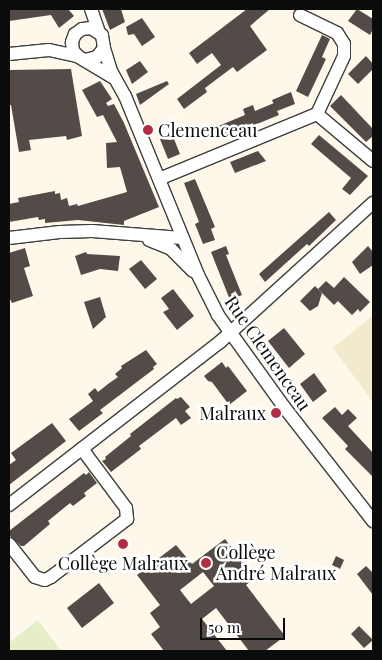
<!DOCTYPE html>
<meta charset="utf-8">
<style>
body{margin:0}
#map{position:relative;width:382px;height:660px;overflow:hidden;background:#fef8eb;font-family:"Playfair Display",serif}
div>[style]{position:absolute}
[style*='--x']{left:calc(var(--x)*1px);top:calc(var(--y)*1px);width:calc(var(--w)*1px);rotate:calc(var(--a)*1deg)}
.farmland>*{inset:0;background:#f1eacd}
.pitch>*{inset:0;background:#e5edc9}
.building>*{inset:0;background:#534b48}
.roads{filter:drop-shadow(1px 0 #3e3e3e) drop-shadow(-1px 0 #3e3e3e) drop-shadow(0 1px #3e3e3e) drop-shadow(0 -1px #3e3e3e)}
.minor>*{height:12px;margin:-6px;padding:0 6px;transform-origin:6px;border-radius:6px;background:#fff}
.dots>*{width:14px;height:14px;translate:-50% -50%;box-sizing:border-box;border:2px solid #fff;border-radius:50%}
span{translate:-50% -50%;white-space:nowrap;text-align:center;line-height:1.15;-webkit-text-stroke:5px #fff;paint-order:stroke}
.poi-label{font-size:18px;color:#0b0b0b}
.left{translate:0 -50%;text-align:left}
.right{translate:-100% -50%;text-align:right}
.street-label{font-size:18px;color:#0b0b0b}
.frame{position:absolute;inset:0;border:10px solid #0b0b0b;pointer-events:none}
.scale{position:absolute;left:200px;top:618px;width:85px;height:22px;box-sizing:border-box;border:2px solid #0b0b0b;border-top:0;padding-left:6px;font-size:15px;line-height:18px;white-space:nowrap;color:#0b0b0b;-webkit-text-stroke:4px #fff;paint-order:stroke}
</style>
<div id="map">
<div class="farmland">
<i style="clip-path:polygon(373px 315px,373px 402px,333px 348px)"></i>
</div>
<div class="pitch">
<i style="clip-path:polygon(38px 620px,61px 651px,9px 651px,9px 643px)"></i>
</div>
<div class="building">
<i style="clip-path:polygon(9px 9px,68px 9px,74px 16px,59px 28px,51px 15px,9px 21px)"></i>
<i style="clip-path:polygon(102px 9px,121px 9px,125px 22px,110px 30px)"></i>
<i style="clip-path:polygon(247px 9px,270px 9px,250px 26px,267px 50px,237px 72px,233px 67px,205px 88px,207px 92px,184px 109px,177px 99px,221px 65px,212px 53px,197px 64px,189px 53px)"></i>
<i style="clip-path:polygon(357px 9px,373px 19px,373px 29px,370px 35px,348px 21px)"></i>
<i style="clip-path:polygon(142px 18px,155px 37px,142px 46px,134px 34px,128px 35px,126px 27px)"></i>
<i style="clip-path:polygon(322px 35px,330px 39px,322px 57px,326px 59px,308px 97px,296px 91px)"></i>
<i style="clip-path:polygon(366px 56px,373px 64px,373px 69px,358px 84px,348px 74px)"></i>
<i style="clip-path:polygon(140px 61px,148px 72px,132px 84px,126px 70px)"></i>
<i style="clip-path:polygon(71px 69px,82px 136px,67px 140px,66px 136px,29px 140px,31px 150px,19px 152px,11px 105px,9px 105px,9px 70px)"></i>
<i style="clip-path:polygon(100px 81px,112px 99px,106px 103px,108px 106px,114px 104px,124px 123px,159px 207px,124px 221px,124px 225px,78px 220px,45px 223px,45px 219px,39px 220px,38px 217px,9px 222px,9px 204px,19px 202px,18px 198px,55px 191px,55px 194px,60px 193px,61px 200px,67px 198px,69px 206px,77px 204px,78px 206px,127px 192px,120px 167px,107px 168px,106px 143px,117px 142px,103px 115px,97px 117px,82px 90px)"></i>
<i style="clip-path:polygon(167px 81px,169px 84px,140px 105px,136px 94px)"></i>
<i style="clip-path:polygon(291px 92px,295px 104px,277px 111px,279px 115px,220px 139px,216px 127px,245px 115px,243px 109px,253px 105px,255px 111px,274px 103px,275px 107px,272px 100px)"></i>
<i style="clip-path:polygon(341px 95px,373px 129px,373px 136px,366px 142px,330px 106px)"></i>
<i style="clip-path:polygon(172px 134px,180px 154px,168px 159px,160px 139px)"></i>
<i style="clip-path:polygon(319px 135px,368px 176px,350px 195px,342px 189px,351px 178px,311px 144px)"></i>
<i style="clip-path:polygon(258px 151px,266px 161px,235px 173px,230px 162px)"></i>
<i style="clip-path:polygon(195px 179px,215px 227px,211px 229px,215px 240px,203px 244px,195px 224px,199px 222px,184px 183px)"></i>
<i style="clip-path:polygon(329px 212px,336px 220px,309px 246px,307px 244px,265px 282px,259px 274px)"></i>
<i style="clip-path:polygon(226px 246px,229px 254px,226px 255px,242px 295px,230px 300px,211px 252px)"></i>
<i style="clip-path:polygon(368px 246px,373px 252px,373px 265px,360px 274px,352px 262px)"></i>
<i style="clip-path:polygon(25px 248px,30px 266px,24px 268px,33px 296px,12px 303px,9px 297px,9px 253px)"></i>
<i style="clip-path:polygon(86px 252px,87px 254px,120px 256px,118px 271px,100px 269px,81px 275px,75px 256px)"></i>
<i style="clip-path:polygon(141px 260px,157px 279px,145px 289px,129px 269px)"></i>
<i style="clip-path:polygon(344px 277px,370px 302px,360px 312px,358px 309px,352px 315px,338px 301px,334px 305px,318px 289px,326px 281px,334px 288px)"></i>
<i style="clip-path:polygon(315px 286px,322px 293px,318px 306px,310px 311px,300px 301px)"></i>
<i style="clip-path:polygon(173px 289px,194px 316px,177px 330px,163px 312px,169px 309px,161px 298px)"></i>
<i style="clip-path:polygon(100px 297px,106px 317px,93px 329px,84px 302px)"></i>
<i style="clip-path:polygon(284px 328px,305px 354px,289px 368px,268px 341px)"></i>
<i style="clip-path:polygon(146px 350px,157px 364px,153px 367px,154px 369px,100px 410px,103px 413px,79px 431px,69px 419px,93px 401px,88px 394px,95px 388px,98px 392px,108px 384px,118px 377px,115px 374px,122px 368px,121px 366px)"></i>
<i style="clip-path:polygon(222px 362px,226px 368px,228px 366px,247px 391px,229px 405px,212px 382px,208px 381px,204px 376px)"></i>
<i style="clip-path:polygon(314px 373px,327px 391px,313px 402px,300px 384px)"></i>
<i style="clip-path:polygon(181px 397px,190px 407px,185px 411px,191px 418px,181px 425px,176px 418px,139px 446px,141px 449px,111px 472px,102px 461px,106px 459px,105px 457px,131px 436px,130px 434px,176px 398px,177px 399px)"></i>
<i style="clip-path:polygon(335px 407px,342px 415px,348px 409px,357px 418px,348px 426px,373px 453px,373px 477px,345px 449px,348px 446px,322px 418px)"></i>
<i style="clip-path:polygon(52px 423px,66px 441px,9px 485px,9px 465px,16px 460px,11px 453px)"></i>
<i style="clip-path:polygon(89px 472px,97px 483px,84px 493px,86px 496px,73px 506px,70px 503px,48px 521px,50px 524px,24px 546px,21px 546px,10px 536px,9px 531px,84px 473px,86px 475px)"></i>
<i style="clip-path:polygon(evenodd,225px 539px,255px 578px,246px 585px,285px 636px,265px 651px,249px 651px,216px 608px,202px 619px,227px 651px,164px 651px,151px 634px,160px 627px,150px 613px,160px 605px,137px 575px,176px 545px,192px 564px,225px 539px,203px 572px,214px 586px,191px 604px,180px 590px,203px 572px)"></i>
<i style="clip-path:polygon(336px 556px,344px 560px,340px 569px,332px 565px)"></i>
<i style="clip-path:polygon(366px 566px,373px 573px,373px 595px,357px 574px)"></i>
<i style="clip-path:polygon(99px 583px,114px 603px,82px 628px,67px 608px)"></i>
<i style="clip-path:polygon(359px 626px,373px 640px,364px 648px,351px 634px)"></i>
</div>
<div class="roads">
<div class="minor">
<i style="--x:91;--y:9;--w:24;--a:71"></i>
<i style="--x:104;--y:48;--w:24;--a:73"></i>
<i style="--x:111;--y:71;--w:29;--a:61"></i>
<i style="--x:125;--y:96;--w:193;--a:67.8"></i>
<i style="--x:198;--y:275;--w:45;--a:63.4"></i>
<i style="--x:218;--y:315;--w:113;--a:54.3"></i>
<i style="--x:284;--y:407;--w:145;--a:52"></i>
<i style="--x:9;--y:54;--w:40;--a:-5.7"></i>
<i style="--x:49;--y:50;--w:29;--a:12"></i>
<i style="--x:85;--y:60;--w:12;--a:-14"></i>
<i style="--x:97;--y:57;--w:11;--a:-52"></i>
<i style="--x:104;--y:48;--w:13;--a:-99"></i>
<i style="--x:102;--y:35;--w:13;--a:-148"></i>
<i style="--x:91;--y:28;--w:9;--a:174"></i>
<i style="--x:82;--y:29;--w:9;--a:144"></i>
<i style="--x:75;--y:34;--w:9;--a:111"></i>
<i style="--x:72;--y:42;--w:9;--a:84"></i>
<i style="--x:73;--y:51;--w:8;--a:45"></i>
<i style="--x:79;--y:57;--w:39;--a:31"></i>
<i style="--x:317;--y:114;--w:73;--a:40"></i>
<i style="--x:159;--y:179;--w:171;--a:-22.4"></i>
<i style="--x:317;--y:114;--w:64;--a:-65"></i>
<i style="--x:344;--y:56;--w:12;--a:-90"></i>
<i style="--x:344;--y:44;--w:13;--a:-122"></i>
<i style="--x:337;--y:33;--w:41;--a:-154.1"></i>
<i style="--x:9;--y:238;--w:51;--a:-6.7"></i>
<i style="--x:60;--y:232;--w:32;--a:-2"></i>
<i style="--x:92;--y:231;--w:90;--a:4.4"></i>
<i style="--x:149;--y:240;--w:24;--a:22"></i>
<i style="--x:171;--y:249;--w:31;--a:45"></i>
<i style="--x:9;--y:505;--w:267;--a:-37.7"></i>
<i style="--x:220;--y:342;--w:207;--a:-42.3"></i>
<i style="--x:9;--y:544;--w:42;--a:51.8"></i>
<i style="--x:35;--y:577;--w:10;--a:17"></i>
<i style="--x:45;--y:580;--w:7;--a:-27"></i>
<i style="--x:51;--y:577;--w:96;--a:-37.3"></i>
<i style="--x:127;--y:519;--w:11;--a:-95"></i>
<i style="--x:126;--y:508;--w:74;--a:-126.7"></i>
</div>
</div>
<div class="dots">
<i style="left:148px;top:130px;background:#b02e44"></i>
<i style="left:276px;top:413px;background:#b02e44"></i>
<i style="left:123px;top:544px;background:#b02e44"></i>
<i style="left:206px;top:563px;background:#b02e44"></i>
</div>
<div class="poi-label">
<span class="left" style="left:158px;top:130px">Clemenceau</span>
<span class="right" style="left:266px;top:413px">Malraux</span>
<span class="left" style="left:216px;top:563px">Collège<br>André Malraux</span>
<span style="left:123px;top:563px">Collège Malraux</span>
</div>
<div class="street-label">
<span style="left:268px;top:353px;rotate:55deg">Rue Clemenceau</span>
</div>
<div class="frame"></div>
<div class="scale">50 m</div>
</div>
